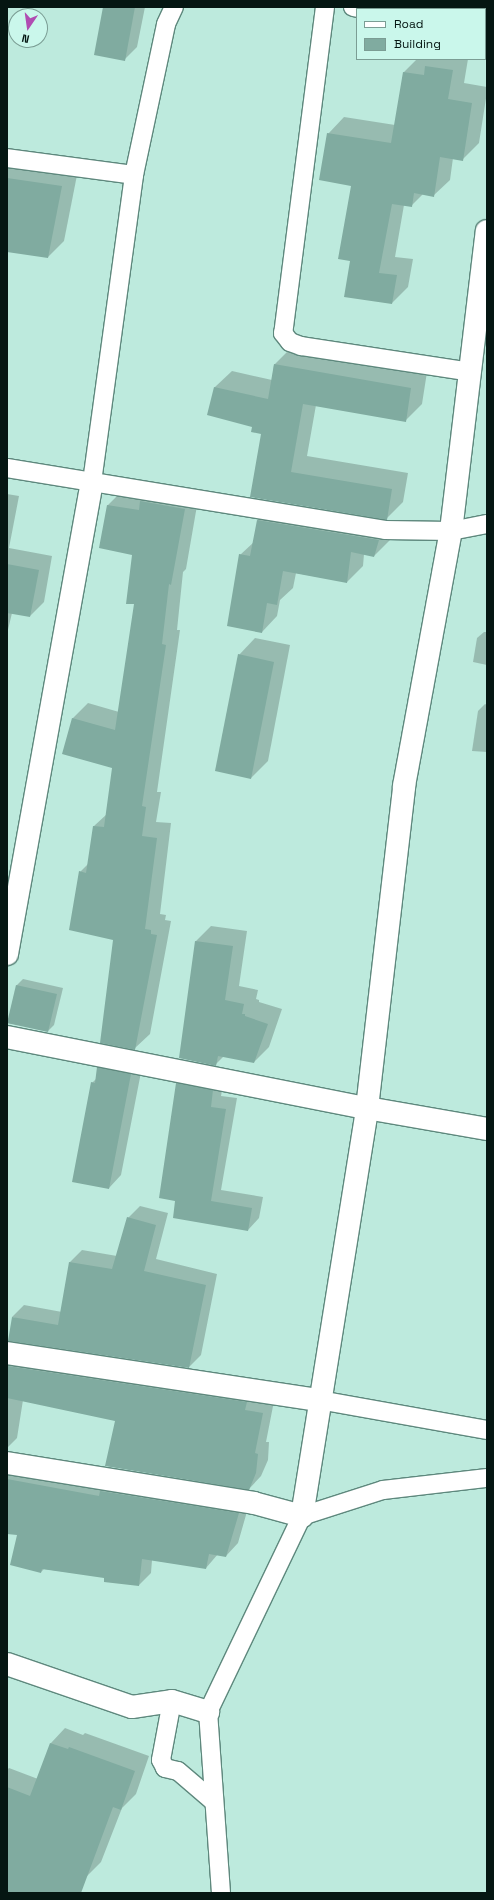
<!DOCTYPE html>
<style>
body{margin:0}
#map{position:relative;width:494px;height:1900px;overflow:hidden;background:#bdeadd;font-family:"Space Grotesk",sans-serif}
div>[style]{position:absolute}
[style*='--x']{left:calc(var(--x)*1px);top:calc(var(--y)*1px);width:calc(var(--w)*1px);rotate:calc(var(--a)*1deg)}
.shadow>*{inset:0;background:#0003}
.building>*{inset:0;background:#80aba0}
.roads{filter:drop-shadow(1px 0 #5e887d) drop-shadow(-1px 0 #5e887d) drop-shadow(0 1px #5e887d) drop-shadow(0 -1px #5e887d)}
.lane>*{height:18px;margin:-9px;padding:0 9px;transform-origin:9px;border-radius:9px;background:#fff}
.street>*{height:22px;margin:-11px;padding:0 11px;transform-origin:11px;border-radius:11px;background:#fff}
span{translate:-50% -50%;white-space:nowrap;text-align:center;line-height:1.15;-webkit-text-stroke:4px #caf7eb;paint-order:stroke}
.frame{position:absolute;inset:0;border:8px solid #051612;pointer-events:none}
.legend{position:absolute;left:356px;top:8px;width:130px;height:52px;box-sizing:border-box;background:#caf7eb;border:1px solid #7b9d94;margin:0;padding:5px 7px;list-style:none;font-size:12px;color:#051612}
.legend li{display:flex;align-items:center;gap:8px;height:20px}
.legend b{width:20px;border:1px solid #7b9d94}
.north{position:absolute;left:8px;top:8px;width:40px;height:40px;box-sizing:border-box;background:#caf7eb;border:1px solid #7b9d94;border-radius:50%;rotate:193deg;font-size:11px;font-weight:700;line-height:16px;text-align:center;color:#051612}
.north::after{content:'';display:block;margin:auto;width:14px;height:18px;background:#b04cb2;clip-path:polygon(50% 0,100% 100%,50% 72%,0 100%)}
</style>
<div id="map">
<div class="shadow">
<i style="clip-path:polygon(104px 7px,145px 7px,137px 47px,125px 59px)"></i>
<i style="clip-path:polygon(417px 59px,468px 59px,464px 83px,487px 87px,487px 92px,479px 143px,463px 159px,453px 158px,450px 180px,433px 196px,423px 194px,411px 206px,404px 205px,395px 257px,413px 259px,408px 287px,392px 303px,352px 260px,352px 185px,328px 134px,344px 117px,395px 125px,404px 72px)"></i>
<i style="clip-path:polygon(7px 159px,78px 170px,64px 241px,48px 257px,7px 251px)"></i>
<i style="clip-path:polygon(291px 348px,427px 372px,422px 404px,405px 421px,316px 405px,307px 456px,408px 473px,403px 502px,387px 518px,251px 496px,262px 433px,253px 426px,208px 414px,215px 387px,232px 371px,272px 380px,274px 365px)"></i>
<i style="clip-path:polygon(123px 490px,199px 494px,186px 569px,183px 572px,177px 630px,180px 630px,157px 792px,161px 792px,156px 822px,171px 823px,160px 914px,166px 915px,165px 920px,171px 921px,150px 1034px,135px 1048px,115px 939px,80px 872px,89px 863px,94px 826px,107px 814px,113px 767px,63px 753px,73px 718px,88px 703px,119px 712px,135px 604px,133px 554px,100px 547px,108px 505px)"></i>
<i style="clip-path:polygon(7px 494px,19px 496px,9px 548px,52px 556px,44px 602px,30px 616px,12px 613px,7px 634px)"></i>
<i style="clip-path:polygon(274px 504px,394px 524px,390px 540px,374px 556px,364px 554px,363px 566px,347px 582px,296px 573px,293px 588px,280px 600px,277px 616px,262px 632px,240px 555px,254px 542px,258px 520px)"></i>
<i style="clip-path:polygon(484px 632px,487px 632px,487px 665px,473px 662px,477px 638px)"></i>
<i style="clip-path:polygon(255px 638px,290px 645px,268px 761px,251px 778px,239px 655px)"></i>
<i style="clip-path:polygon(485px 704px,487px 705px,487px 752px,472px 751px,478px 711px)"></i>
<i style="clip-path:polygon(211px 926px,247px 931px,239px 986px,258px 990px,256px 999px,259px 1000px,259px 1002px,282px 1009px,269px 1047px,254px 1062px,224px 1056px,216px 1064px,180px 1057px,196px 941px)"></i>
<i style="clip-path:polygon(23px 979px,63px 988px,54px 1025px,48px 1031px,8px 1023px,17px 985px)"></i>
<i style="clip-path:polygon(110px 1056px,143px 1062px,121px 1175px,109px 1188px,92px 1083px,96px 1079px,98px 1068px)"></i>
<i style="clip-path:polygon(188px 1072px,224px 1079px,221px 1096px,237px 1098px,221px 1190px,263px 1197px,259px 1218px,248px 1230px,177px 1200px,176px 1083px)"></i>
<i style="clip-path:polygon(140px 1206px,168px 1213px,156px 1259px,217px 1274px,201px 1355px,189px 1367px,12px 1317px,24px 1305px,62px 1312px,70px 1262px,82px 1250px,117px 1256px,128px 1218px)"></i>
<i style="clip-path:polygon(7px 1351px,274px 1401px,266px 1442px,269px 1442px,268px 1460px,261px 1476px,249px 1489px,116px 1420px,23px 1400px,17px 1438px,7px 1448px)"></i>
<i style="clip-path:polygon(7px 1454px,250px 1501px,238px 1543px,226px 1556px,218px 1554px,206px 1568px,152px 1560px,151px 1573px,139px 1585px,105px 1581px,105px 1577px,44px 1569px,41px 1572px,21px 1523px,7px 1521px)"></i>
<i style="clip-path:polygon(65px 1728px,83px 1735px,85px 1733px,149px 1756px,136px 1794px,122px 1808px,101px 1862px,86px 1877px,7px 1847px,7px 1770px,9px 1768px,38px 1779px,51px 1743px)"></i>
</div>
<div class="building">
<i style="clip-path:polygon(103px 7px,135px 7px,125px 61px,94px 55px)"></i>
<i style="clip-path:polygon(425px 66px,453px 70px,448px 99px,472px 103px,463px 161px,440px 157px,434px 197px,414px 193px,412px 207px,392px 204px,379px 273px,397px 275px,392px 304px,344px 297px,350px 261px,338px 259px,351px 186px,319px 180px,327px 133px,391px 143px,403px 72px,424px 75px)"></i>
<i style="clip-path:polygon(7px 178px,62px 186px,48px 258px,7px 252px)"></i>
<i style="clip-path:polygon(274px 364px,411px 388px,406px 422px,303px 404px,291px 472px,392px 489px,387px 520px,250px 497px,261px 434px,251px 432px,252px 427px,207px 415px,214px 387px,268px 399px)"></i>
<i style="clip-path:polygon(140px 501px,185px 509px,171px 585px,169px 584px,162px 644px,166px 645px,142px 806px,146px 807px,142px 836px,157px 838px,145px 929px,151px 930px,151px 934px,157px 935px,135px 1050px,100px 1043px,113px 940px,69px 930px,79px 871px,86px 873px,93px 826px,104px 827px,112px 768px,62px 754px,72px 718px,115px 730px,134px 604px,126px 604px,132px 555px,99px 548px,107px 505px,139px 510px)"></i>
<i style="clip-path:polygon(257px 520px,379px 540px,374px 557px,351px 552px,347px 583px,283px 571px,277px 605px,267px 603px,262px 633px,227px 626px,239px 554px,250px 556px)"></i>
<i style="clip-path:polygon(7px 564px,39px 570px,30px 617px,7px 613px)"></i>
<i style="clip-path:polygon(238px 654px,274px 662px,251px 779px,215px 771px)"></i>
<i style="clip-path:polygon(195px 941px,233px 946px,225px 1000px,244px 1004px,242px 1014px,245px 1014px,245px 1016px,268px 1024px,254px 1063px,218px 1056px,216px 1066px,179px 1058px)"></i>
<i style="clip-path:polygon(16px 985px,57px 994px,48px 1032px,7px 1023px)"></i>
<i style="clip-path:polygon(97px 1067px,131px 1074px,109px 1189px,72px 1182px,91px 1082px,95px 1083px)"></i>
<i style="clip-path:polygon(176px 1083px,213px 1090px,211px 1107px,226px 1109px,211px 1201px,252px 1208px,248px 1231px,173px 1218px,175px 1201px,159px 1198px)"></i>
<i style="clip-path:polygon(127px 1217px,156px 1225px,144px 1271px,206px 1285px,189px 1368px,8px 1341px,12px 1317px,58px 1325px,69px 1262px,112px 1269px)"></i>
<i style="clip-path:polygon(7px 1366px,247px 1402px,245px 1410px,263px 1413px,255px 1453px,258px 1454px,256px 1473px,249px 1490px,105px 1466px,115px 1421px,7px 1398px)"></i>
<i style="clip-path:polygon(7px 1479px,99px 1496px,100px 1491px,239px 1513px,226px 1557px,209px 1554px,206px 1569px,142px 1559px,139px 1586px,104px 1582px,104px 1578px,42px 1569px,41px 1573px,10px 1565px,17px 1535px,7px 1534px)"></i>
<i style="clip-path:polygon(50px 1743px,68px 1749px,69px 1747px,135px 1771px,121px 1810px,113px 1807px,81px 1893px,7px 1893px,7px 1787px,30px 1796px)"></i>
</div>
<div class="roads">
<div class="lane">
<i style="--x:325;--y:7;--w:329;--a:97.3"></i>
<i style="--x:283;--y:333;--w:11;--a:52"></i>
<i style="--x:290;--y:342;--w:12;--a:20"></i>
<i style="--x:301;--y:346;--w:171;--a:8.7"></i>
<i style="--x:353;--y:7;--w:10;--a:11"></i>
<i style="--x:485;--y:33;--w:2;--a:27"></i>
<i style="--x:7;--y:158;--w:128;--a:7.6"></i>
<i style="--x:7;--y:468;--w:383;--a:9.3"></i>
<i style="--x:385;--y:530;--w:66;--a:0.9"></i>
<i style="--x:451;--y:531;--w:37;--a:-11"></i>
<i style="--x:92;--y:482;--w:310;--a:-82.2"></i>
<i style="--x:134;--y:175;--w:154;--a:-78"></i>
<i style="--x:166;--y:24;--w:19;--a:-65"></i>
<i style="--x:319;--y:1400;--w:171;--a:10.1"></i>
<i style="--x:172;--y:1701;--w:60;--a:100.6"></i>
<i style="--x:161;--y:1760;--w:9;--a:63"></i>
<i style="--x:165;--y:1768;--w:13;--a:13"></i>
<i style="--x:178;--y:1771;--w:46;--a:40.6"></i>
<i style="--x:221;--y:1893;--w:181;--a:-94.1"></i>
<i style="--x:208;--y:1712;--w:217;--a:-64.4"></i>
<i style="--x:302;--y:1516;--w:85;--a:-17.8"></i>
<i style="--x:383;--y:1490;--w:105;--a:-6.6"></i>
</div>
<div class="street">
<i style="--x:7;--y:954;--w:480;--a:-79.8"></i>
<i style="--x:7;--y:1037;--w:367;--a:11.2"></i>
<i style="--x:367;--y:1108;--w:122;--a:9.9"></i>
<i style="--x:7;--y:1353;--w:316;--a:8.6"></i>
<i style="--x:7;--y:1463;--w:250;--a:9.2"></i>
<i style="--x:254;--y:1503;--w:50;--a:15.2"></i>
<i style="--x:302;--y:1516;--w:413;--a:-80.9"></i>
<i style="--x:367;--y:1108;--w:324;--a:-83.4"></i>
<i style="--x:404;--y:786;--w:259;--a:-79.6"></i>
<i style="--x:451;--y:531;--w:302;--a:-83.2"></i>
<i style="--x:7;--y:1664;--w:132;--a:19"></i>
<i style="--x:132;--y:1707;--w:40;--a:-8.5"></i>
<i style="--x:172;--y:1701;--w:38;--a:17"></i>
</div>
</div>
<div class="frame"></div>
<ul class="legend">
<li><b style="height:5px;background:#fff"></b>Road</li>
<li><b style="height:11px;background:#80aba0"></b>Building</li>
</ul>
<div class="north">N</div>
</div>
